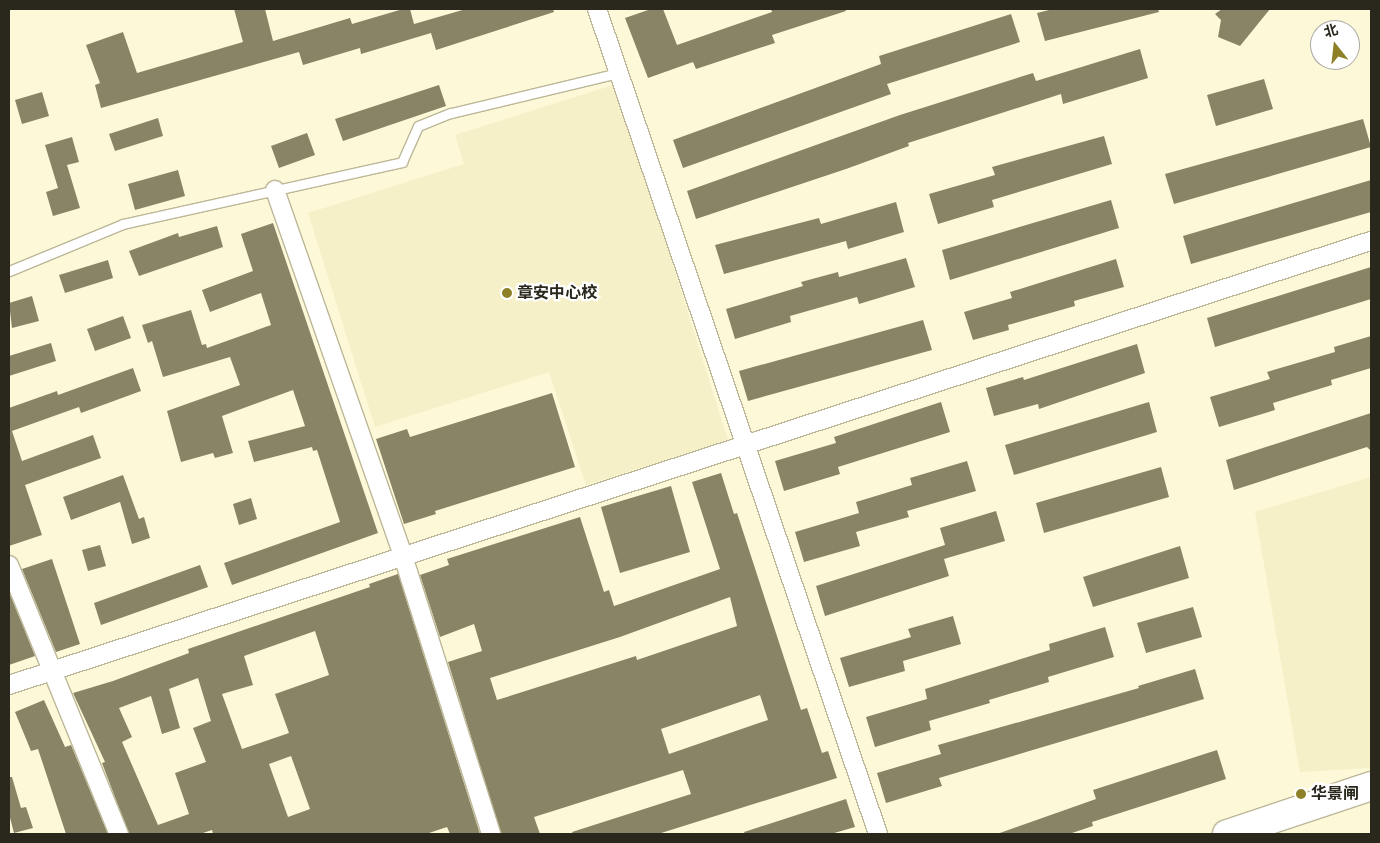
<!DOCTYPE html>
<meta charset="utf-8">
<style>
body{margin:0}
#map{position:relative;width:1380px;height:843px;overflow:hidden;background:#fdf9d8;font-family:"Fira Sans","Noto Sans SC",sans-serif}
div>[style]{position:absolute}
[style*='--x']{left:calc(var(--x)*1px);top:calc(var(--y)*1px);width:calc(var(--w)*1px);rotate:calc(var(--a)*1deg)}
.built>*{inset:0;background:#f5f0c7}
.building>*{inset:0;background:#898466}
.roads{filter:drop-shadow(1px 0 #bcb798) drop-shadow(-1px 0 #bcb798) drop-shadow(0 1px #bcb798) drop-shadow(0 -1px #bcb798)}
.lane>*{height:9px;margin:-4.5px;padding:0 4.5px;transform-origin:4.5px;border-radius:4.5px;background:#fff}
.street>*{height:18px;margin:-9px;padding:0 9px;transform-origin:9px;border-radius:9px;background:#fff}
.primary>*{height:28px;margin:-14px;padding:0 14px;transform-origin:14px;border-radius:14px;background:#fff}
.dots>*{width:14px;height:14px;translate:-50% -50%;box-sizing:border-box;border:2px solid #fff;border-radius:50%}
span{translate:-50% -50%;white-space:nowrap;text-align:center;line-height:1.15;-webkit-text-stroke:4.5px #fff;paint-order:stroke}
.poi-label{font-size:16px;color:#2a281c;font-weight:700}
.left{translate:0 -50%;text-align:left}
.frame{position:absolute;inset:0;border:10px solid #2a281c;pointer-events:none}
.north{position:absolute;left:1310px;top:20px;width:50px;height:50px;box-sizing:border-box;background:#fff;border:1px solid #aaa9a4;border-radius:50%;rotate:344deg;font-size:14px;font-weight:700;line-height:20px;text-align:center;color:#2a281c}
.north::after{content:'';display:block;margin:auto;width:18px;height:22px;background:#8d8027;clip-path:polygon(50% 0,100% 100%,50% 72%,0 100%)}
</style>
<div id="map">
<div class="built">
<i style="clip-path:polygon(616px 84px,728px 440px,586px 485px,549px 372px,375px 427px,308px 213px,464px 164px,455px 135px)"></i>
<i style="clip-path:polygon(1371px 477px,1371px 768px,1300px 772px,1255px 512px)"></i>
</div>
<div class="building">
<i style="clip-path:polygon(234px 9px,265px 9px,273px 41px,350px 18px,352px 24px,403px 9px,410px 9px,414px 24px,466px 9px,553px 9px,554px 12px,436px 50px,431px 33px,361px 54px,360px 48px,303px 65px,299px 52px,101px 108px,95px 85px,100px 83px,86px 45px,123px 32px,137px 73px,243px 42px)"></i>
<i style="clip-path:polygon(651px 9px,663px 9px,677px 45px,772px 12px,771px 9px,845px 9px,846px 11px,772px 35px,775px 43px,696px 69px,693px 62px,648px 78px,625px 18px)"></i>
<i style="clip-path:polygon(1053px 9px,1158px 9px,1159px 12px,1045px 41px,1037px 13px)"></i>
<i style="clip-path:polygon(1222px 9px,1270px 9px,1240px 46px,1218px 37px,1221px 20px,1215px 14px)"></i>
<i style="clip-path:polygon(1011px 14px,1020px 42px,887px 84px,891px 94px,683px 168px,673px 140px,881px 64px,879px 56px)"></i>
<i style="clip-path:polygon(1140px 49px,1148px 78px,1063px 104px,1061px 94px,908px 143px,909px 146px,846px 169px,696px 219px,687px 191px,900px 115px,1033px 73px,1036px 81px)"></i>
<i style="clip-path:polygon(1264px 79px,1273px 109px,1216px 126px,1207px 95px)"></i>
<i style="clip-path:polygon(439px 85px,446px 106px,343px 141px,335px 119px)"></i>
<i style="clip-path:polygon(42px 92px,49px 116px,22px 124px,15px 100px)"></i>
<i style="clip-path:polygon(158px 118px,163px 136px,115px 151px,109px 134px)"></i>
<i style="clip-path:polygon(1363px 119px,1371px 147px,1174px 204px,1165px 174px)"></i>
<i style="clip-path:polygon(307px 133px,315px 155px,279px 168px,271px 146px)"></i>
<i style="clip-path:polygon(1104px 136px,1112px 164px,992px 200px,994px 207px,938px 224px,929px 194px,995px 175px,992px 167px)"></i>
<i style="clip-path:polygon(72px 137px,79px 162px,67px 165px,80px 208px,53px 216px,46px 192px,58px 188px,45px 145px)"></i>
<i style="clip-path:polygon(178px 170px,185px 196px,135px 210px,128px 184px)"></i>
<i style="clip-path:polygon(1371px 180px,1371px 212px,1191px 264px,1183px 236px)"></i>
<i style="clip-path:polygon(1111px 200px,1119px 228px,950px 280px,942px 250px)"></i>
<i style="clip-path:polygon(896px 202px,904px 232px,848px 249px,846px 241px,724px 274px,715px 245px,819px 218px,821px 224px)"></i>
<i style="clip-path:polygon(273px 223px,378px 533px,232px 585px,224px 563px,340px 522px,317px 450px,313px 451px,312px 447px,254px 462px,248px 441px,305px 426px,293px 390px,222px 416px,233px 453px,215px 458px,213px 453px,181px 462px,167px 411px,240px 385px,230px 357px,163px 377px,152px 341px,148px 343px,142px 325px,191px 310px,202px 345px,206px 344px,207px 348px,271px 325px,261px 293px,210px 312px,202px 290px,253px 271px,241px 234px)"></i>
<i style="clip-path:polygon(217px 226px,223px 247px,139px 276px,129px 251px,178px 233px,179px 237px)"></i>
<i style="clip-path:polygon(906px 258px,915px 287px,859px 304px,857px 297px,790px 316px,791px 322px,735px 339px,726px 309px,803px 286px,801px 282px,838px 272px,839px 277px)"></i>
<i style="clip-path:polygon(1116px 259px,1124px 287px,1074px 301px,1075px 306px,1008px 325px,1009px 330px,973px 340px,964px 312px,1012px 298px,1010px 292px)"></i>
<i style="clip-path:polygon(108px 260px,113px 278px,65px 293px,59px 275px)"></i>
<i style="clip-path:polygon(1371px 267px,1371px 299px,1215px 347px,1207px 318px)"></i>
<i style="clip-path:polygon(32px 296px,39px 321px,12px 328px,9px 303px)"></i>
<i style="clip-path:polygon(123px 316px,131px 338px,95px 351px,87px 329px)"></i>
<i style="clip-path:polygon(923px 320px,932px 350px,748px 401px,739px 371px)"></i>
<i style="clip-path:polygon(1371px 336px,1371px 368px,1331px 380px,1332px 385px,1273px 403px,1275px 410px,1219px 427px,1210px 397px,1270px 379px,1267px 372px,1335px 352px,1334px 347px)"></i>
<i style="clip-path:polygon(51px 343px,56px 361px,9px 376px,9px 356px)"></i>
<i style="clip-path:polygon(1137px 344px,1145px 373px,1039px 409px,1038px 404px,994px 416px,986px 388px,1023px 377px,1024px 380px)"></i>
<i style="clip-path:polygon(133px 368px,141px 391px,81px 413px,79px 407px,12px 431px,22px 461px,93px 435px,101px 458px,25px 485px,42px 535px,9px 546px,9px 408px,57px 391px,58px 395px)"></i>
<i style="clip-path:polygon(552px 393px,575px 467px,435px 511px,436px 514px,404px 524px,376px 439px,407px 429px,410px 437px)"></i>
<i style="clip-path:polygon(941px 402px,950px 432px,838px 467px,840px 474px,784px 491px,775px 461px,836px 443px,834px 437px)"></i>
<i style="clip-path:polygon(1149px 402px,1157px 432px,1014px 475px,1005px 445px)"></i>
<i style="clip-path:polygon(1371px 413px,1371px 451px,1367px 447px,1234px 490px,1226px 460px)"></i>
<i style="clip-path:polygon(967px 461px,976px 491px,907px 511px,909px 517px,856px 532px,860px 546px,804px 562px,795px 532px,859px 513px,856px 502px,912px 485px,910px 478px)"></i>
<i style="clip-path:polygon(1161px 467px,1169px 497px,1044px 533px,1036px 503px)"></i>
<i style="clip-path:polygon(evenodd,721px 473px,734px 514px,737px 513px,801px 710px,807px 708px,822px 753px,828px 751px,837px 778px,658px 834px,573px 834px,572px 832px,691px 794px,683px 770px,534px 817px,540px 834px,501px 834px,448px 662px,482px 651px,474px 624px,440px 637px,420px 575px,449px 565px,447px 559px,580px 517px,604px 592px,609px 590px,614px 606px,720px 569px,692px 482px,721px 473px,730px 597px,737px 626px,637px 660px,636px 656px,497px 700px,490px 678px,620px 637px,730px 597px,721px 473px,760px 695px,768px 720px,669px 754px,661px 729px,760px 695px)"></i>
<i style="clip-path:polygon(123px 475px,139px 519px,144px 517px,150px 538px,132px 544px,120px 502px,71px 520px,63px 497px)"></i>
<i style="clip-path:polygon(671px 486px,690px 552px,620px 573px,601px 507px)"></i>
<i style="clip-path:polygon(251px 498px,257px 519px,239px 525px,233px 504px)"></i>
<i style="clip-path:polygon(996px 511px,1005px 541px,944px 559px,949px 576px,825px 616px,816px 586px,945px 545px,940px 528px)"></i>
<i style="clip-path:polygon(100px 545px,106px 566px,88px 571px,82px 550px)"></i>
<i style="clip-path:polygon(1180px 546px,1189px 578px,1093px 607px,1083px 577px)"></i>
<i style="clip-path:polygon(52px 559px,80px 644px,56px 652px,22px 569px)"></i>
<i style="clip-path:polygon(200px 565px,208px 587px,101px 625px,94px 603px)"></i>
<i style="clip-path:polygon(evenodd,398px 574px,480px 834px,450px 834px,447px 827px,426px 834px,213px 834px,212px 830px,200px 834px,129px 834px,102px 763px,105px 762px,73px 693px,113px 681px,189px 653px,188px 649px,370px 587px,369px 584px,398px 574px,315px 631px,329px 675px,275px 694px,289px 733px,242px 749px,222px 694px,253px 685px,244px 656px,315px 631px,398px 574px,198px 678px,211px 721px,193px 728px,206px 762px,175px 773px,189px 814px,158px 825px,122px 742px,132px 737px,119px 708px,151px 696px,162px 734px,180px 728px,169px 689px,198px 678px,398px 574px,291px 756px,310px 809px,288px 817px,269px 764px,291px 756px)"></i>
<i style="clip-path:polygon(9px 592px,35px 656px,9px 665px)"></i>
<i style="clip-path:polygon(1193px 607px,1202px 637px,1146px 653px,1137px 623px)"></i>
<i style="clip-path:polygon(953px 616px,961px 644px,903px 661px,905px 671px,849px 687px,840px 658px,911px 637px,908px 629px)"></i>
<i style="clip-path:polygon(1105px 627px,1114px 657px,1048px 677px,1049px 682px,989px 700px,990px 703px,929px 721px,931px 730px,875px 747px,866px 717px,927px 699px,925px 689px,1050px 650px,1049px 644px)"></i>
<i style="clip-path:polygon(1195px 669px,1204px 699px,939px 778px,942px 786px,886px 803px,877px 773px,941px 754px,938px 745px,1139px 688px,1138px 686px)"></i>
<i style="clip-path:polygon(44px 700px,65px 747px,71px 745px,108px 834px,66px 834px,38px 749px,31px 751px,15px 712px)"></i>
<i style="clip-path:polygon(1217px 750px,1226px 779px,1092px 822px,1093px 826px,1069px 834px,997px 834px,1096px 799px,1093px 790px)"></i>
<i style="clip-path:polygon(9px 777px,12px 777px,21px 808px,26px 807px,33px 828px,14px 833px,9px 814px)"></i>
<i style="clip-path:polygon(846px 799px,855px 827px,831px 834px,745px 834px,744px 832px)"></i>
</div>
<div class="roads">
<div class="lane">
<i style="--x:9;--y:271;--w:123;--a:-22.4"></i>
<i style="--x:123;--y:224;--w:286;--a:-12.5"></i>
<i style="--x:402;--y:162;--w:39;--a:-66"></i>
<i style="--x:418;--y:126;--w:35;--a:-22"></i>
<i style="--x:451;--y:113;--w:172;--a:-13.5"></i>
</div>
<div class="street">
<i style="--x:597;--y:9;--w:872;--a:71.19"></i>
<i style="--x:275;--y:190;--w:388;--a:70.7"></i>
<i style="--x:403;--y:556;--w:292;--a:72.4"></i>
<i style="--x:9;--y:565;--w:291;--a:67.8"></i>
<i style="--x:9;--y:685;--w:1433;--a:-18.06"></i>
</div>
<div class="primary">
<i style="--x:1227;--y:834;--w:152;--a:-18.4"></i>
</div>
</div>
<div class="dots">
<i style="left:507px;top:293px;background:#8d8027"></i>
<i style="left:1301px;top:794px;background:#8d8027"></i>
</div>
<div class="poi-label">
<span class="left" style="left:517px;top:293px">章安中心校</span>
<span class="left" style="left:1311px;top:794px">华景闸</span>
</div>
<div class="frame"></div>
<div class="north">北</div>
</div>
